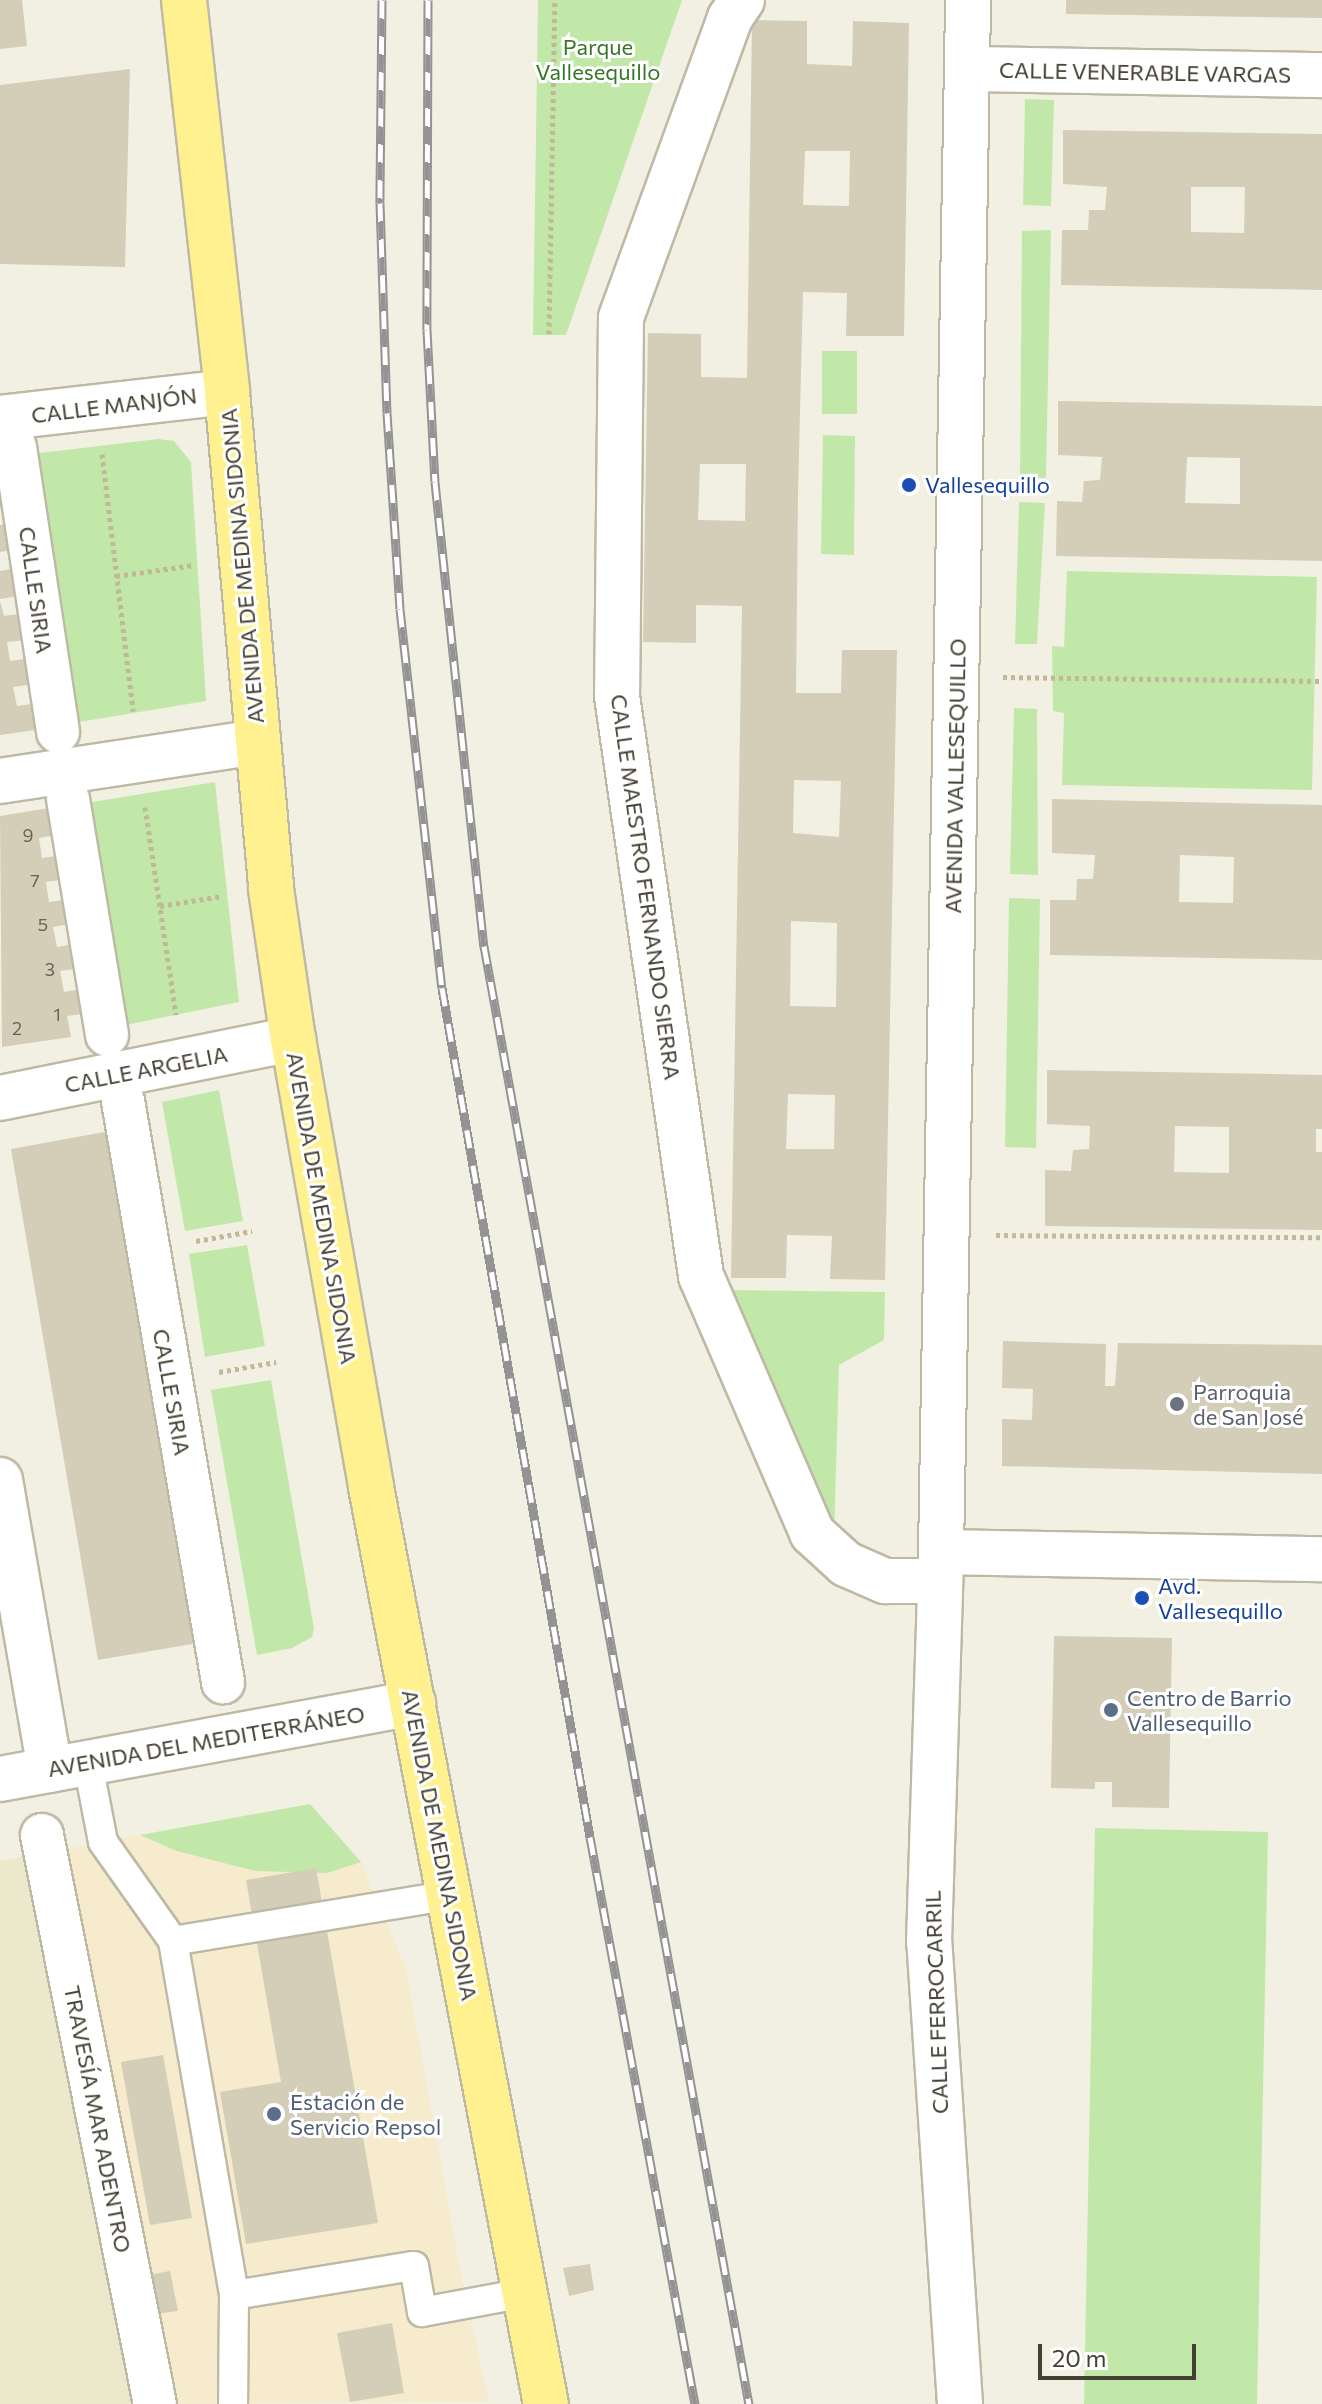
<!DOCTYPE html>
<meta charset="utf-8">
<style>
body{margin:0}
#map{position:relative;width:1322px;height:2404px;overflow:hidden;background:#f2f0e3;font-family:Commissioner,sans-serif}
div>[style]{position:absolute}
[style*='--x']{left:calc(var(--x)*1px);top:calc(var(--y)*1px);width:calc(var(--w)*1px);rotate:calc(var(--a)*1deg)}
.commercial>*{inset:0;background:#f6ebcc}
.education>*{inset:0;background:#ece8cc}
.green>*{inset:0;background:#c2e8a9}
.building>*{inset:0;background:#d4cdb8}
.path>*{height:5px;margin-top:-2.5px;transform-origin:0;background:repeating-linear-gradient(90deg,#c0b896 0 4px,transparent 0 8px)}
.roads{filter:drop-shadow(2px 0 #beb9a5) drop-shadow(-2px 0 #beb9a5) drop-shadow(0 2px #beb9a5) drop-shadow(0 -2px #beb9a5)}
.service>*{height:28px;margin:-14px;padding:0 14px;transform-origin:14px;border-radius:14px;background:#fff}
.pedestrian>*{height:42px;margin:-21px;padding:0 21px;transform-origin:21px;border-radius:21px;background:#fff}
.minor>*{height:44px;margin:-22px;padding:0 22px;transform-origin:22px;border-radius:22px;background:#fff}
.tertiary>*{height:44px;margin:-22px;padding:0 22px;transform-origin:22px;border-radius:22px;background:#fff}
.primary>*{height:44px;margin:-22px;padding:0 22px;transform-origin:22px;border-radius:22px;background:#fff18f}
.rail>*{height:9px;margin-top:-4.5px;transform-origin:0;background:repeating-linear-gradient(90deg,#fff 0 18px,#939393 0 36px);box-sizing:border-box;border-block:2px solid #939393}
.dots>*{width:22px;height:22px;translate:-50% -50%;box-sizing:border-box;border:4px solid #fff;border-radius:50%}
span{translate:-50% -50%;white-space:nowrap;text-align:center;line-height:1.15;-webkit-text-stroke:6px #fff;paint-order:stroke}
.number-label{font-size:18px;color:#686354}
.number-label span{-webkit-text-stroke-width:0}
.park-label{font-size:22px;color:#367725}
.street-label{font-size:22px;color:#444033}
.transit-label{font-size:22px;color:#164399}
.left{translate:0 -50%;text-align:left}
.worship-label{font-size:22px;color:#5b616d}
.service-label{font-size:22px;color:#4e5e75}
.scale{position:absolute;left:1038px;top:2344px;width:158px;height:36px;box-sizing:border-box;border:4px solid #444033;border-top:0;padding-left:10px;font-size:24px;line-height:28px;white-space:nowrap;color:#444033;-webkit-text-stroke:6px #fff;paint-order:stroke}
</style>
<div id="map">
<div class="commercial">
<i style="clip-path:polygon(310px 1804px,361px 1862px,406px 1969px,458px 2259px,489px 2402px,173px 2404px,64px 1849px)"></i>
</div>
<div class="education">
<i style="clip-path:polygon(27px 1856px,135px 2404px,0 2404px,0 1861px)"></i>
</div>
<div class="green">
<i style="clip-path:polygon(538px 0,682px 0,566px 335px,533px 335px)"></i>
<i style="clip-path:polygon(1025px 99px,1054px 100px,1051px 206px,1023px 205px)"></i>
<i style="clip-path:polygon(1051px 230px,1046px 478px,1020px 477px,1022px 231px)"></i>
<i style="clip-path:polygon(822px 351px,857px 351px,857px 414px,822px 414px)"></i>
<i style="clip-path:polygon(823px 435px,855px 436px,854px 555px,821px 554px)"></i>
<i style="clip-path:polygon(158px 439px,174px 441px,191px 462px,206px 701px,61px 725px,23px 455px)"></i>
<i style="clip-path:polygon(1019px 502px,1045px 503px,1037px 644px,1015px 644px)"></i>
<i style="clip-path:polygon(1067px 571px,1317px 577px,1312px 790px,1062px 785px,1064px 713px,1053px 711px,1052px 646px,1064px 647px)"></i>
<i style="clip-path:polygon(1014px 708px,1037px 709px,1038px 875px,1010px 874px)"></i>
<i style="clip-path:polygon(215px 782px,239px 1002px,111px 1028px,74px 805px)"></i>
<i style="clip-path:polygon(1009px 898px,1040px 899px,1036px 1148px,1005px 1147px)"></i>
<i style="clip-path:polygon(219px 1090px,243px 1221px,185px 1231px,162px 1102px)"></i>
<i style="clip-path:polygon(247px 1245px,265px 1346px,205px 1357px,189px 1254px)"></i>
<i style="clip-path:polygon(723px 1290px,885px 1292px,884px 1340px,839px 1365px,834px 1540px)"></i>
<i style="clip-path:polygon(271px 1380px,314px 1629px,312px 1637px,292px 1648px,257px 1655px,211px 1390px)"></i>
<i style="clip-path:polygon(310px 1804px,361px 1862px,327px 1873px,255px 1871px,177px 1851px,140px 1835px)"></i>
<i style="clip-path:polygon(1095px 1828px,1268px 1832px,1257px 2404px,1084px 2404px)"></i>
</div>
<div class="building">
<i style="clip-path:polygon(0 0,22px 0,27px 46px,0 49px)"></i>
<i style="clip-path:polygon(1066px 0,1322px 0,1322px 18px,1066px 14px)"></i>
<i style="clip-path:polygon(evenodd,752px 20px,807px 21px,807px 64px,852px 66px,853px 21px,909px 23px,904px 336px,846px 336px,847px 293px,803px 292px,798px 494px,796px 693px,841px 693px,842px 650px,897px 650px,885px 1280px,830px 1279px,832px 1236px,787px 1235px,786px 1278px,731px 1278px,742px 606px,696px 605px,696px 643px,643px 642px,648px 333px,701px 334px,701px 377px,747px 378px,752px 20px,805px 151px,850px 151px,849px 206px,803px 205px,805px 151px,752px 20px,700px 464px,746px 464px,745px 521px,698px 520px,700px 464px,752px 20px,794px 780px,841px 781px,839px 837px,793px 833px,794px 780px,752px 20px,791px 921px,837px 923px,836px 1007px,790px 1006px,791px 921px,752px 20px,788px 1094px,835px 1095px,834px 1149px,786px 1149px,788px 1094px)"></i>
<i style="clip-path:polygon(130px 69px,125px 267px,0 264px,0 85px)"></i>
<i style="clip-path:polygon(evenodd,1063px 130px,1322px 134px,1322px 290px,1061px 285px,1062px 230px,1088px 230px,1089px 210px,1105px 210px,1107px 187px,1063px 184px,1063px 130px,1191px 187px,1245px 187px,1244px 233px,1191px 232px,1191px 187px)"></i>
<i style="clip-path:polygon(evenodd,1058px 401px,1322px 406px,1322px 561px,1056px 556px,1057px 501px,1082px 502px,1084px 481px,1100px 480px,1102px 457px,1058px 455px,1058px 401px,1187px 457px,1240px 458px,1240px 504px,1185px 503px,1187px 457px)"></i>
<i style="clip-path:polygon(21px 522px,24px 548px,0 552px,0 525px)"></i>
<i style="clip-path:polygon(27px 566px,31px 594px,0 599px,0 571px)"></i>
<i style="clip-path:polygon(0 601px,4px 616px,34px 612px,37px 639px,7px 642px,10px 661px,40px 657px,43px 683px,13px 687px,17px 706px,46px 702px,50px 728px,0 735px)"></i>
<i style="clip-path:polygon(evenodd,1052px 799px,1322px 805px,1322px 960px,1050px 955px,1050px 900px,1076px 900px,1077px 879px,1093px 879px,1095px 855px,1052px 853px,1052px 799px,1180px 855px,1234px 857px,1233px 903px,1179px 902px,1180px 855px)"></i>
<i style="clip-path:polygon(62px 806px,67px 833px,39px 838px,42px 858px,70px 854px,74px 878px,46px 882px,49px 902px,77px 898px,81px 922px,53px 927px,57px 947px,84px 942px,88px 967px,60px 971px,64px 992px,92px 987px,96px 1012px,67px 1016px,71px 1037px,2px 1047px,0 816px)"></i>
<i style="clip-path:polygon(evenodd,1047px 1070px,1322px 1075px,1322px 1129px,1316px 1129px,1316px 1152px,1322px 1152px,1322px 1230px,1045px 1226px,1045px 1170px,1071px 1171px,1073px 1150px,1089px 1149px,1090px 1126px,1047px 1124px,1047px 1070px,1175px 1126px,1229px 1127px,1229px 1173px,1174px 1172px,1175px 1126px)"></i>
<i style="clip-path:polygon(110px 1131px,198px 1643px,98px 1660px,11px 1149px)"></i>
<i style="clip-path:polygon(1003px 1341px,1106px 1344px,1105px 1386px,1115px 1386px,1118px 1343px,1322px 1345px,1322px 1474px,1002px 1466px,1002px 1419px,1032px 1420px,1033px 1389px,1002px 1388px)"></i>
<i style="clip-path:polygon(1054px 1636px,1172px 1638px,1169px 1808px,1112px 1807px,1112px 1782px,1095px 1782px,1095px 1789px,1051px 1788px)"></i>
<i style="clip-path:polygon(316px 1868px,378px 2223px,246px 2244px,220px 2092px,281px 2082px,246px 1880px)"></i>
<i style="clip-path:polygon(163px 2055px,192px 2218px,150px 2225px,121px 2062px)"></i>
<i style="clip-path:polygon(590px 2264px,594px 2290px,569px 2296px,563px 2268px)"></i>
<i style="clip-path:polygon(170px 2271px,178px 2311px,155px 2314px,147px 2275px)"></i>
<i style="clip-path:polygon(392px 2323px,404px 2393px,350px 2402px,337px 2333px)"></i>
</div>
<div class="path">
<i style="--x:549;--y:334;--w:334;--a:-89"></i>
<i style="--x:102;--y:454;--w:259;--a:83.1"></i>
<i style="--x:116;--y:576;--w:79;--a:-8"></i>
<i style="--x:1003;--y:677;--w:319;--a:0.7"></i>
<i style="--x:145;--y:807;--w:210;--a:81.5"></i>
<i style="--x:160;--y:906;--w:63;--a:-9.2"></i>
<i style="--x:996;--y:1235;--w:326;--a:0.4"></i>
<i style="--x:196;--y:1241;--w:57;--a:-10.1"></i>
<i style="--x:219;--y:1372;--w:58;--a:-10"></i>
</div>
<div class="roads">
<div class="service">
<i style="--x:88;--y:1764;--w:79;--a:79.1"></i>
<i style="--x:103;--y:1842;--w:121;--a:54.7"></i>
<i style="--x:173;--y:1941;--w:359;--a:80.2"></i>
<i style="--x:234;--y:2295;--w:109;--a:90.5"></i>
<i style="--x:173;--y:1941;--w:281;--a:-9.4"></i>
<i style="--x:234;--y:2295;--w:182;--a:-9.2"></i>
<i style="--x:414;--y:2266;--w:47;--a:80.1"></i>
<i style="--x:422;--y:2312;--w:105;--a:-10.5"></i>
</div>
<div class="pedestrian">
<i style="--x:15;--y:447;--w:288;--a:81.4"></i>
<i style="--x:68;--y:799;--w:239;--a:80.6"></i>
<i style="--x:123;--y:1101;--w:590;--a:80.23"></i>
<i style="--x:42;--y:1835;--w:580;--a:78.77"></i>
</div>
<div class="minor">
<i style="--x:742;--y:0;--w:22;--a:124"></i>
<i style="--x:730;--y:18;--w:319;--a:110"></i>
<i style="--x:621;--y:318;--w:378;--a:90.6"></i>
<i style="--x:617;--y:696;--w:586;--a:81.76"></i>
<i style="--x:701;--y:1276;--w:280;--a:66.6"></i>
<i style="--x:812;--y:1533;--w:46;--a:42.4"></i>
<i style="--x:846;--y:1564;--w:43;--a:23.6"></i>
<i style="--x:885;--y:1581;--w:55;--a:0"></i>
<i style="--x:967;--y:69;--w:355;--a:1"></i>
<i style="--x:0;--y:418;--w:228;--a:-6.5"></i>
<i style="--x:0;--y:781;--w:260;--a:-8.6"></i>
<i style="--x:0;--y:1098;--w:299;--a:-11.4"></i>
<i style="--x:0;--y:1480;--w:294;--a:80.2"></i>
<i style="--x:941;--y:1552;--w:381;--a:1.1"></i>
</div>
<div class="tertiary">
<i style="--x:0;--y:1779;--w:420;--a:-10.4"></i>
<i style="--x:960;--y:2404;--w:463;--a:-93.8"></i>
<i style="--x:929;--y:1942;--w:390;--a:-88.2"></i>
<i style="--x:941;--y:1552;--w:1552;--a:-89"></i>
</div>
<div class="primary">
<i style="--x:184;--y:0;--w:394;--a:83.7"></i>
<i style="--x:227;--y:392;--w:499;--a:84.9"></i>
<i style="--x:271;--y:889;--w:152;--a:81.7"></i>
<i style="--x:293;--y:1039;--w:455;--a:80.1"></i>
<i style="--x:371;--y:1487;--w:934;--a:79.2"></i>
</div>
</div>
<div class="rail">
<i style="--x:382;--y:0;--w:203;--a:90.6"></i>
<i style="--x:380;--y:203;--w:210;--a:88.1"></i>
<i style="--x:387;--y:413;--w:196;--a:86.2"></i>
<i style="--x:400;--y:609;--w:381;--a:83.7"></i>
<i style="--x:442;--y:988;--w:862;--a:80.11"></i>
<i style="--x:590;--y:1837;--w:577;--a:79.51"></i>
<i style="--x:428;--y:0;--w:330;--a:90.2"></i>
<i style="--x:427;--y:330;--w:152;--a:87"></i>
<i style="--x:435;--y:482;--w:467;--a:84"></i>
<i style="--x:484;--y:946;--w:1482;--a:79.7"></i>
</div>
<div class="dots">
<i style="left:909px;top:485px;background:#1a4fb4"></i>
<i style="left:1177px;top:1404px;background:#6b7280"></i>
<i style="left:1142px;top:1598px;background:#1a4fb4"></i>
<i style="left:1111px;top:1710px;background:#5c6f8a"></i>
<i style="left:274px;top:2114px;background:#5c6f8a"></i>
</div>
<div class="number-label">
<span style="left:28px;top:835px">9</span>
<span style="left:35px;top:880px">7</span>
<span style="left:43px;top:924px">5</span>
<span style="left:50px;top:969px">3</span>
<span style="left:57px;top:1014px">1</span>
<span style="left:17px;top:1028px">2</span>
</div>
<div class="park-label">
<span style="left:598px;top:59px">Parque<br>Vallesequillo</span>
</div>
<div class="street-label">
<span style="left:1145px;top:72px;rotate:1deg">CALLE VENERABLE VARGAS</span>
<span style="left:114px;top:405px;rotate:-7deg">CALLE MANJÓN</span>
<span style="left:242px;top:566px;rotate:-95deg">AVENIDA DE MEDINA SIDONIA</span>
<span style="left:36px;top:590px;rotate:82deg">CALLE SIRIA</span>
<span style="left:955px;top:776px;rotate:-89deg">AVENIDA VALLESEQUILLO</span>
<span style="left:646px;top:887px;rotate:82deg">CALLE MAESTRO FERNANDO SIERRA</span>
<span style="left:146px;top:1069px;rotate:-11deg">CALLE ARGELIA</span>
<span style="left:322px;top:1208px;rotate:80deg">AVENIDA DE MEDINA SIDONIA</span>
<span style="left:172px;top:1392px;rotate:80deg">CALLE SIRIA</span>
<span style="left:206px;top:1741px;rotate:-10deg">AVENIDA DEL MEDITERRÁNEO</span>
<span style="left:440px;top:1845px;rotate:79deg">AVENIDA DE MEDINA SIDONIA</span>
<span style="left:936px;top:2002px;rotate:-92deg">CALLE FERROCARRIL</span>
<span style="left:98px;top:2119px;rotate:79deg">TRAVESÍA MAR ADENTRO</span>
</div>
<div class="transit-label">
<span class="left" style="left:925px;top:485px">Vallesequillo</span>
<span class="left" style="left:1158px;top:1598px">Avd.<br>Vallesequillo</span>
</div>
<div class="worship-label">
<span class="left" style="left:1193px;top:1404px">Parroquia<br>de San José</span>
</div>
<div class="service-label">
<span class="left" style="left:1127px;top:1710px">Centro de Barrio<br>Vallesequillo</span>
<span class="left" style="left:290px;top:2114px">Estación de<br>Servicio Repsol</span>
</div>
<div class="scale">20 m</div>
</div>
